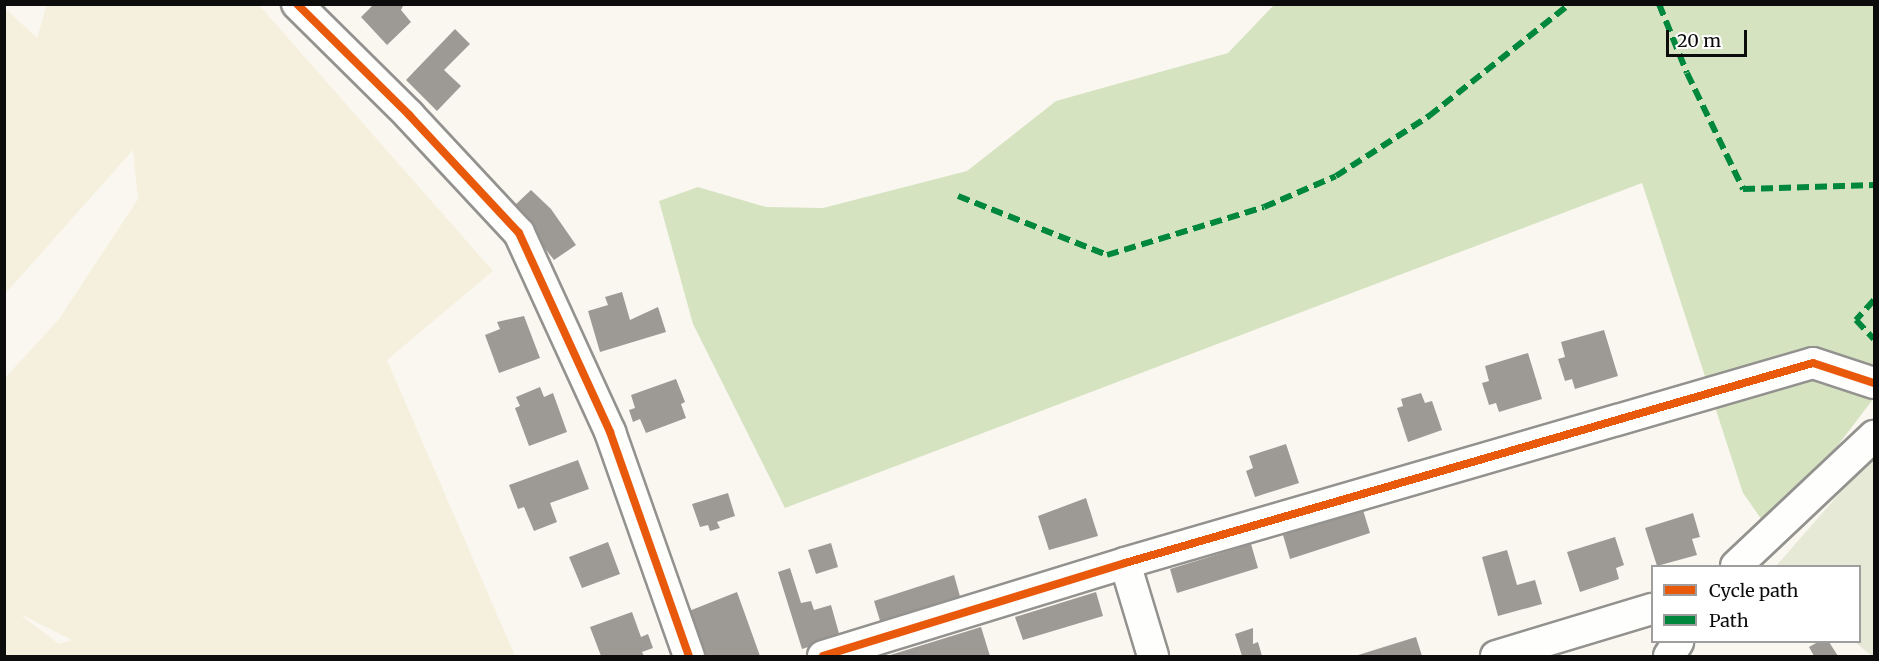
<!DOCTYPE html>
<style>
body{margin:0}
#map{position:relative;width:1879px;height:661px;overflow:hidden;background:#faf7f0;font-family:Merriweather,serif}
div>[style]{position:absolute}
[style*='--x']{left:calc(var(--x)*1px);top:calc(var(--y)*1px);width:calc(var(--w)*1px);rotate:calc(var(--a)*1deg)}
.farmland>*{inset:0;background:#f5f0de}
.forest>*{inset:0;background:#d6e3c1}
.cemetery>*{inset:0;background:#e6e9d6}
.building>*{inset:0;background:#9d9a96}
.roads{filter:drop-shadow(2px 0 #93928f) drop-shadow(-2px 0 #93928f) drop-shadow(0 2px #93928f) drop-shadow(0 -2px #93928f)}
.minor>*{height:30px;margin:-15px;padding:0 15px;transform-origin:15px;border-radius:15px;background:#fefefd}
.quiet>*{height:6px;margin-top:-3px;transform-origin:0;background:repeating-linear-gradient(90deg,#00873e 0 12px,transparent 0 18px)}
.cycleway>*{height:8px;margin:-4px;padding:0 4px;transform-origin:4px;border-radius:4px;background:#e8590c}
span{translate:-50% -50%;white-space:nowrap;text-align:center;line-height:1.15;-webkit-text-stroke:6px #fff;paint-order:stroke}
.frame{position:absolute;inset:0;border:6px solid #0c0c0c;pointer-events:none}
.legend{position:absolute;left:1651px;top:565px;width:210px;height:78px;box-sizing:border-box;background:#fff;border:2px solid #9e9e9e;margin:0;padding:8px 10px;list-style:none;font-size:18px;color:#0c0c0c}
.legend li{display:flex;align-items:center;gap:12px;height:30px}
.legend b{width:30px;border:2px solid #9e9e9e}
.scale{position:absolute;left:1666px;top:30px;width:81px;height:27px;box-sizing:border-box;border:3px solid #0c0c0c;border-top:0;padding-left:8px;font-size:18px;line-height:21px;white-space:nowrap;color:#0c0c0c;-webkit-text-stroke:4px #fff;paint-order:stroke}
</style>
<div id="map">
<div class="farmland">
<i style="clip-path:polygon(evenodd,47px 4px,259px 5px,493px 271px,387px 360px,515px 656px,5px 656px,5px 378px,59px 319px,138px 199px,133px 150px,5px 294px,5px 13px,7px 10px,37px 38px,47px 4px,22px 616px,22px 615px,72px 640px,59px 644px,22px 616px)"></i>
</div>
<div class="forest">
<i style="clip-path:polygon(1274px 5px,1874px 5px,1874px 398px,1771px 533px,1743px 493px,1642px 183px,785px 508px,693px 324px,659px 201px,698px 187px,766px 207px,823px 208px,967px 171px,1056px 101px,1228px 53px)"></i>
</div>
<div class="cemetery">
<i style="clip-path:polygon(1874px 454px,1874px 656px,1872px 656px,1855px 642px,1860px 642px,1860px 566px,1776px 566px)"></i>
</div>
<div class="building">
<i style="clip-path:polygon(374px 4px,404px 4px,401px 10px,411px 22px,387px 45px,361px 17px)"></i>
<i style="clip-path:polygon(455px 29px,470px 44px,444px 70px,461px 86px,437px 111px,406px 80px)"></i>
<i style="clip-path:polygon(531px 190px,551px 209px,576px 245px,554px 260px,513px 207px)"></i>
<i style="clip-path:polygon(622px 292px,630px 320px,658px 307px,666px 332px,600px 352px,588px 311px,608px 305px,605px 297px)"></i>
<i style="clip-path:polygon(524px 316px,540px 358px,499px 373px,485px 335px,500px 329px,497px 322px)"></i>
<i style="clip-path:polygon(1604px 330px,1618px 376px,1575px 389px,1572px 379px,1565px 381px,1558px 359px,1565px 357px,1561px 342px)"></i>
<i style="clip-path:polygon(1528px 353px,1542px 399px,1499px 412px,1496px 403px,1489px 405px,1482px 383px,1489px 381px,1485px 366px)"></i>
<i style="clip-path:polygon(676px 379px,685px 402px,681px 404px,686px 418px,646px 433px,640px 419px,633px 422px,629px 410px,635px 408px,631px 395px)"></i>
<i style="clip-path:polygon(540px 387px,544px 397px,553px 393px,567px 432px,529px 446px,515px 408px,520px 406px,516px 397px)"></i>
<i style="clip-path:polygon(1421px 393px,1425px 403px,1432px 401px,1442px 430px,1408px 442px,1397px 408px,1403px 406px,1401px 399px)"></i>
<i style="clip-path:polygon(1286px 444px,1299px 483px,1255px 497px,1246px 471px,1253px 468px,1249px 456px)"></i>
<i style="clip-path:polygon(578px 460px,589px 489px,550px 503px,557px 522px,534px 531px,524px 507px,518px 509px,509px 485px)"></i>
<i style="clip-path:polygon(728px 493px,735px 516px,717px 522px,720px 528px,710px 531px,708px 525px,700px 527px,692px 504px)"></i>
<i style="clip-path:polygon(1086px 498px,1098px 536px,1049px 550px,1038px 516px)"></i>
<i style="clip-path:polygon(1363px 510px,1370px 533px,1290px 559px,1283px 535px)"></i>
<i style="clip-path:polygon(1693px 513px,1700px 537px,1692px 539px,1697px 555px,1657px 566px,1645px 528px)"></i>
<i style="clip-path:polygon(1615px 537px,1624px 565px,1616px 568px,1619px 579px,1580px 592px,1567px 552px)"></i>
<i style="clip-path:polygon(608px 542px,620px 574px,582px 588px,569px 557px)"></i>
<i style="clip-path:polygon(831px 543px,838px 567px,816px 574px,808px 550px)"></i>
<i style="clip-path:polygon(1251px 544px,1258px 568px,1177px 593px,1170px 569px)"></i>
<i style="clip-path:polygon(1507px 550px,1517px 585px,1535px 580px,1542px 604px,1498px 616px,1482px 557px)"></i>
<i style="clip-path:polygon(790px 568px,801px 603px,811px 601px,814px 610px,831px 605px,840px 637px,802px 649px,778px 572px)"></i>
<i style="clip-path:polygon(954px 575px,961px 600px,881px 624px,874px 601px)"></i>
<i style="clip-path:polygon(737px 592px,760px 656px,706px 656px,689px 611px)"></i>
<i style="clip-path:polygon(1096px 592px,1103px 616px,1023px 640px,1015px 617px)"></i>
<i style="clip-path:polygon(632px 612px,641px 637px,648px 634px,653px 648px,642px 652px,644px 656px,601px 656px,590px 627px)"></i>
<i style="clip-path:polygon(981px 627px,990px 656px,887px 656px)"></i>
<i style="clip-path:polygon(1253px 628px,1253px 644px,1258px 642px,1262px 656px,1242px 656px,1235px 634px)"></i>
<i style="clip-path:polygon(1416px 637px,1422px 656px,1355px 656px)"></i>
<i style="clip-path:polygon(1818px 642px,1829px 642px,1838px 656px,1814px 656px,1809px 647px)"></i>
</div>
<div class="roads">
<div class="minor">
<i style="--x:297;--y:4;--w:158;--a:44.7"></i>
<i style="--x:409;--y:115;--w:161;--a:47"></i>
<i style="--x:519;--y:233;--w:219;--a:65.4"></i>
<i style="--x:610;--y:432;--w:238;--a:70.6"></i>
<i style="--x:1125;--y:563;--w:97;--a:73.2"></i>
<i style="--x:1736;--y:566;--w:190;--a:-43.3"></i>
<i style="--x:823;--y:656;--w:316;--a:-17.1"></i>
<i style="--x:1125;--y:563;--w:716;--a:-16.21"></i>
<i style="--x:1813;--y:363;--w:64;--a:18.2"></i>
<i style="--x:1496;--y:656;--w:163;--a:-16.8"></i>
<i style="--x:1669;--y:656;--w:17;--a:-57"></i>
</div>
</div>
<div class="quiet">
<i style="--x:1659;--y:4;--w:74;--a:67.9"></i>
<i style="--x:1687;--y:73;--w:129;--a:64.2"></i>
<i style="--x:1743;--y:189;--w:131;--a:-1.7"></i>
<i style="--x:958;--y:196;--w:160;--a:21.6"></i>
<i style="--x:1107;--y:255;--w:164;--a:-17"></i>
<i style="--x:1264;--y:207;--w:78;--a:-23.3"></i>
<i style="--x:1336;--y:176;--w:111;--a:-32.8"></i>
<i style="--x:1429;--y:116;--w:180;--a:-38.5"></i>
<i style="--x:1874;--y:300;--w:27;--a:132"></i>
<i style="--x:1856;--y:320;--w:26;--a:47"></i>
</div>
<div class="cycleway">
<i style="--x:297;--y:4;--w:158;--a:44.7"></i>
<i style="--x:409;--y:115;--w:161;--a:47"></i>
<i style="--x:519;--y:233;--w:219;--a:65.4"></i>
<i style="--x:610;--y:432;--w:238;--a:70.6"></i>
<i style="--x:823;--y:656;--w:316;--a:-17.1"></i>
<i style="--x:1125;--y:563;--w:716;--a:-16.21"></i>
<i style="--x:1813;--y:363;--w:64;--a:18.2"></i>
</div>
<div class="frame"></div>
<ul class="legend">
<li><b style="height:8px;background:#e8590c"></b>Cycle path</li>
<li><b style="height:8px;background:#00873e"></b>Path</li>
</ul>
<div class="scale">20 m</div>
</div>
